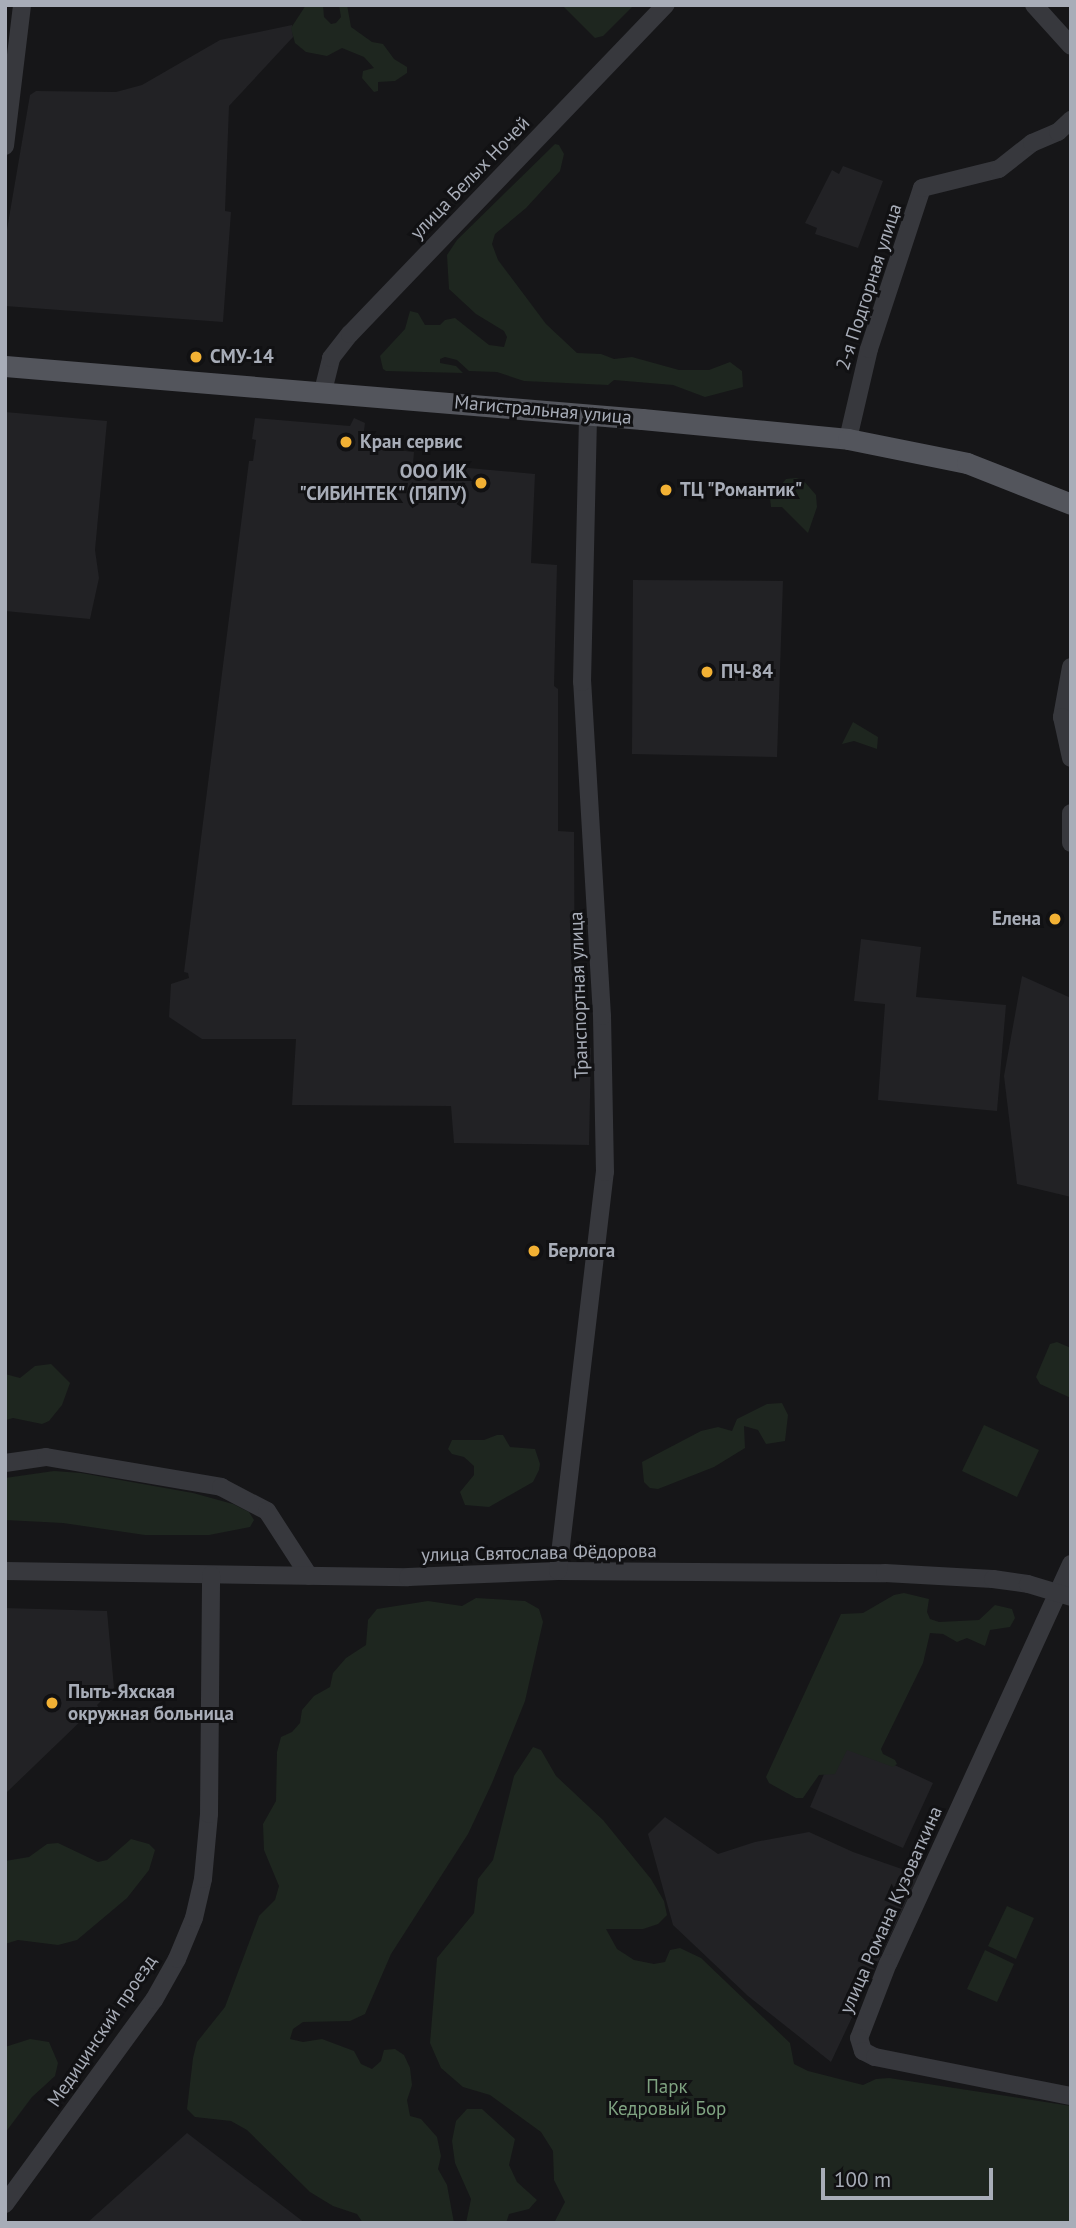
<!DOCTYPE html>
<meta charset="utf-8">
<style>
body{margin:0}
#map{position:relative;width:1076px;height:2228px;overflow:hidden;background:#161618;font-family:"PT Sans",sans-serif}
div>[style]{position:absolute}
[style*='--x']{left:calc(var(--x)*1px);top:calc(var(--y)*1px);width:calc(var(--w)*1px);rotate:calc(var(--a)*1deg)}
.built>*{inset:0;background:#222225}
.green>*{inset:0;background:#1e261f}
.minor>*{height:18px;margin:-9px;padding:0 9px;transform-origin:9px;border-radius:9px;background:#37383d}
.major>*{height:21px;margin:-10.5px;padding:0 10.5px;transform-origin:10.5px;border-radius:10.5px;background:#53555c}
.dots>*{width:19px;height:19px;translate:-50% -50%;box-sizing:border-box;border:4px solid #111113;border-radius:50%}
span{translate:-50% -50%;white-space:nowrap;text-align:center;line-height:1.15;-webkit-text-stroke:6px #111113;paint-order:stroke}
.street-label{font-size:19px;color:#a8adb8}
.poi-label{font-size:19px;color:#a8adb8;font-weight:700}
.left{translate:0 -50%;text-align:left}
.right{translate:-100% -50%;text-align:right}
.park-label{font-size:19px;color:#7fa381}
.frame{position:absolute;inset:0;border:7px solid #a8adb8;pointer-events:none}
.scale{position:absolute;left:821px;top:2168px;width:172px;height:32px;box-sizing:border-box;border:4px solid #a8adb8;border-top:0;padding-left:9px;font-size:21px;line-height:24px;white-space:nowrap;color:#a8adb8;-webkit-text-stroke:5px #111113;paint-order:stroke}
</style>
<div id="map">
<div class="built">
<i style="clip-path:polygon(292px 25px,293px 37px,229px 106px,225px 211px,231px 212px,223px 322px,5px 306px,5px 241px,30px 95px,36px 91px,116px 92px,142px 85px,220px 40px)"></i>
<i style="clip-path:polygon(843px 166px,883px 181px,858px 248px,815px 234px,817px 228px,805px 223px,832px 170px,839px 174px)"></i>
<i style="clip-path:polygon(5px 412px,107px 421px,95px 550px,99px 578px,90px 619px,5px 611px)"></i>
<i style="clip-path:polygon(255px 418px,350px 426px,354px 418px,365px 423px,362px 446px,414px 452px,413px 463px,535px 474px,531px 563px,557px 565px,554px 686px,558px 689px,558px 831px,574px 832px,575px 1045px,591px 1048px,589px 1145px,454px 1143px,451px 1106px,292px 1105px,296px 1039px,202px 1039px,169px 1017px,171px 984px,189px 978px,188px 973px,184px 972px,249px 461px,253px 461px,256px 440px,252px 439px)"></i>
<i style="clip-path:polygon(633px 580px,783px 581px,777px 757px,632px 754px)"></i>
<i style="clip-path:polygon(861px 939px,921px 947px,916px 997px,1006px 1005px,997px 1111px,878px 1100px,885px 1004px,854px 1001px)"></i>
<i style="clip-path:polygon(1022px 976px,1071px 998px,1071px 1197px,1017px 1184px,1004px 1076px)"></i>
<i style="clip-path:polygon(5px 1608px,107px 1611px,114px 1688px,97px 1705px,99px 1708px,87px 1715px,5px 1794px)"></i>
<i style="clip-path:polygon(839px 1739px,933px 1783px,903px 1848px,810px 1807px)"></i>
<i style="clip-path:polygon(665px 1817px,718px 1854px,755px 1842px,809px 1832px,853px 1852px,919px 1875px,831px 2062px,748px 1996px,673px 1925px,648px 1834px)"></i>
<i style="clip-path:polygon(187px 2133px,305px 2223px,87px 2223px)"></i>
</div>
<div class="green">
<i style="clip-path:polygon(306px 5px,323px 5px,324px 17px,331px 24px,336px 23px,341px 17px,339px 5px,347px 5px,351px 27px,372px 42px,383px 44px,394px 59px,407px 67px,407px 73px,395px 81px,378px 82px,378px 91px,374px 92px,362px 78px,363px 71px,374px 68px,364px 57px,342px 48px,327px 56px,306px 52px,295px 43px,291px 28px)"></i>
<i style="clip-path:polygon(562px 5px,634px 5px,603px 36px,595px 38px)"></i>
<i style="clip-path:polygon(555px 144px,559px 145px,564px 154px,560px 171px,526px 208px,495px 234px,492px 244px,498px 260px,546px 324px,577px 353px,601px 354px,614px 359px,632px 357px,679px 370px,709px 370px,730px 362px,742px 371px,743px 387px,705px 397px,673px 385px,614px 380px,608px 385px,524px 381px,497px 372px,469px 371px,457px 360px,445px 357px,440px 359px,440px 363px,456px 366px,463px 373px,386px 371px,383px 369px,380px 356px,405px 329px,410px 311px,418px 313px,425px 325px,440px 325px,445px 320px,455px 318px,489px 345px,504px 347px,507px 337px,504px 331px,476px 314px,449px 289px,447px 255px,457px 240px)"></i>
<i style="clip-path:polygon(796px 478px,803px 480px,816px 495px,817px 507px,808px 533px,782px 507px,771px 507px,770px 498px,786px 479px)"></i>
<i style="clip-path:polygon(853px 722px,878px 737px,877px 749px,854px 741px,842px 744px)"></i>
<i style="clip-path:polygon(1057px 1342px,1071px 1348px,1071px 1398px,1040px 1384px,1036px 1377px,1050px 1344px)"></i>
<i style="clip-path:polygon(51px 1364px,70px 1383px,62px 1405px,49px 1421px,42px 1424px,13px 1418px,6px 1420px,5px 1374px,20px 1378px,35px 1366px)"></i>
<i style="clip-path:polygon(782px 1403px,788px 1415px,785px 1441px,766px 1444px,758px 1430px,744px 1426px,745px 1448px,714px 1467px,658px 1489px,650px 1488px,644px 1482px,642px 1462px,701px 1431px,718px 1427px,732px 1431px,737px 1419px,767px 1404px)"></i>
<i style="clip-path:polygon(984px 1425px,1039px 1450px,1017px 1497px,962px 1471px)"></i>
<i style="clip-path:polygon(497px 1435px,503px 1435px,510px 1447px,535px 1449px,540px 1464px,539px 1470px,533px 1482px,489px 1507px,465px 1505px,460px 1492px,474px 1475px,474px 1466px,464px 1457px,452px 1454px,448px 1449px,452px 1440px,484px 1440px)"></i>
<i style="clip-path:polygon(54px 1471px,81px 1473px,193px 1493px,233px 1504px,249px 1512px,254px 1520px,250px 1527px,209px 1535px,145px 1535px,63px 1523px,5px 1520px,5px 1478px)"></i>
<i style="clip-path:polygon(904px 1593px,929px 1599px,927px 1612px,930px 1619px,939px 1622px,979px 1620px,995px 1605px,1012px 1609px,1015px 1618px,1010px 1627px,990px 1630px,985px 1646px,967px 1638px,957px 1642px,943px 1634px,930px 1633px,923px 1663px,881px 1749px,883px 1754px,895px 1760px,897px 1764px,893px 1767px,847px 1750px,835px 1774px,819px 1775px,803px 1798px,796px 1798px,769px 1783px,766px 1777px,841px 1614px,863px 1613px,894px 1595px)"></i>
<i style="clip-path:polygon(476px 1598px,525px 1601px,539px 1609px,543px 1622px,525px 1701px,492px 1783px,468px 1834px,391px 1954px,365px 2014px,350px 2021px,303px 2022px,293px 2029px,290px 2039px,303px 2042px,322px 2039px,354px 2051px,361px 2064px,372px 2069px,381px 2061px,384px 2050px,395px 2049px,404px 2055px,410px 2068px,412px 2085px,407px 2100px,410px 2116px,421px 2119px,437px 2137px,441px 2156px,438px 2169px,447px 2185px,454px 2223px,363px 2223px,357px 2214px,333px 2206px,310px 2192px,247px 2130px,231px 2121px,195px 2117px,187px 2109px,193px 2058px,197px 2042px,225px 2007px,259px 1916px,275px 1900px,279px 1886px,264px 1850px,263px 1824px,276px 1801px,277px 1752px,281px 1737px,292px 1732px,300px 1723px,302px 1710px,314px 1696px,330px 1687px,333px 1673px,346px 1658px,366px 1645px,368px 1620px,377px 1609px,428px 1601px,462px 1606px)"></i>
<i style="clip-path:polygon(533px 1747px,541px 1750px,556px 1776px,603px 1820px,651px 1879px,664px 1901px,667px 1915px,658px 1924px,643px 1929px,606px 1929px,617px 1949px,634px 1960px,654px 1964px,665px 1962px,670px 1950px,680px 1948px,701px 1958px,790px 2043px,794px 2064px,808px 2071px,863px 2085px,876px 2079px,889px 2078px,1071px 2106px,1071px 2223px,554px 2223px,565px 2202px,554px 2180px,553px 2151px,541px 2132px,490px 2095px,463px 2087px,441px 2068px,430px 2043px,437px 1958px,474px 1913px,478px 1879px,493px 1860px,514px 1776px)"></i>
<i style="clip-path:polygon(131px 1839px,149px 1844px,155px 1850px,149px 1870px,127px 1898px,77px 1940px,58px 1945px,18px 1940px,5px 1944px,5px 1861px,29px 1857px,47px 1844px,58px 1843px,98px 1862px,107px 1860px)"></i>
<i style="clip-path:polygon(1007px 1906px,1034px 1918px,1016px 1959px,988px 1946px)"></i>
<i style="clip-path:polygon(985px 1950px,1014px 1964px,997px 2002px,967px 1989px)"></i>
<i style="clip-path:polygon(30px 2039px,49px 2042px,58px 2063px,55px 2076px,32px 2097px,5px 2133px,5px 2047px)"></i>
<i style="clip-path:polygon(467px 2109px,482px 2109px,515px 2139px,509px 2165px,517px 2182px,537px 2200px,529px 2209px,509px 2214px,506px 2223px,466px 2223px,471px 2199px,455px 2163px,452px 2141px,456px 2121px)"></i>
</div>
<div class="minor">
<i style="--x:1034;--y:5;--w:55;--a:47.9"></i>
<i style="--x:5;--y:146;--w:142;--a:-83.1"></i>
<i style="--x:323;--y:391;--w:34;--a:-76"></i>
<i style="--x:331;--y:358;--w:31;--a:-52"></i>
<i style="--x:350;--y:334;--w:456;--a:-46.2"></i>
<i style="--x:848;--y:439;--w:92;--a:-76.9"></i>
<i style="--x:869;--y:349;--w:169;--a:-71.8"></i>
<i style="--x:922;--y:188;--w:79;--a:-13.9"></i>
<i style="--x:999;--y:169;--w:42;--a:-38.2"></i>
<i style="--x:1032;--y:143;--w:28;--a:-23"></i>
<i style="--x:1058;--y:132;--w:18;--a:-43"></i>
<i style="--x:1071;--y:667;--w:51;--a:100.2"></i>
<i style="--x:1062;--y:717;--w:42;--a:77.6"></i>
<i style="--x:1071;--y:813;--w:30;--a:90"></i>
<i style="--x:5;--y:1463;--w:41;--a:-8.3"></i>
<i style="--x:46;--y:1457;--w:178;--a:9.7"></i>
<i style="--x:221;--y:1487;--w:52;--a:27.6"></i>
<i style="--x:267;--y:1511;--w:77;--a:57.1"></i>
<i style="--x:1071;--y:1564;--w:439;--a:114.6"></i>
<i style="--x:888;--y:1963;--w:80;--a:111.1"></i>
<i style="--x:859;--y:2038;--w:14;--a:73"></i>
<i style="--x:863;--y:2051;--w:13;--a:27"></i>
<i style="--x:875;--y:2057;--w:200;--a:11.3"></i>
<i style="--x:5;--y:1571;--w:403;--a:0.9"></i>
<i style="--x:408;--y:1577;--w:150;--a:-2.3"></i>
<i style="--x:558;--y:1571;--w:327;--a:0.4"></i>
<i style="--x:885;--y:1573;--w:108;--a:3.2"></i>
<i style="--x:993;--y:1579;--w:35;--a:8"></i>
<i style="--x:1028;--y:1584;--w:45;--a:16.8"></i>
<i style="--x:558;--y:1571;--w:402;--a:-83.3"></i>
<i style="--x:605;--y:1172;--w:156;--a:-91.1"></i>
<i style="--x:602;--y:1016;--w:335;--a:-93.4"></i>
<i style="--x:582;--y:682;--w:268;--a:-88.7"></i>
<i style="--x:5;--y:2204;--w:253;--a:-53.9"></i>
<i style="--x:154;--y:2000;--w:47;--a:-60.7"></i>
<i style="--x:177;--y:1959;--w:44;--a:-67.5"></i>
<i style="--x:194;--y:1918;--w:40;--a:-77"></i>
<i style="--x:203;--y:1879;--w:65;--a:-84.7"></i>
<i style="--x:209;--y:1814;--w:239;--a:-89.5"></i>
</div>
<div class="major">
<i style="--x:5;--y:366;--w:639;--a:4.76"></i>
<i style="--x:642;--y:419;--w:207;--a:5.5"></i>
<i style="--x:848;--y:439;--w:121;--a:11.4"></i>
<i style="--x:967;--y:463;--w:112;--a:21.5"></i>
</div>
<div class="dots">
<i style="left:196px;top:357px;background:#f2b134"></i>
<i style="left:346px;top:442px;background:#f2b134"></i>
<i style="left:481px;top:483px;background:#f2b134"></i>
<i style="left:666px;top:490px;background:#f2b134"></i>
<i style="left:707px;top:672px;background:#f2b134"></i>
<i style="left:1055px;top:919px;background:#f2b134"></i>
<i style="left:534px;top:1251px;background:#f2b134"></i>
<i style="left:52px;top:1703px;background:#f2b134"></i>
</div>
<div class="street-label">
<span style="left:470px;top:178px;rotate:-46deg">улица Белых Ночей</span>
<span style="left:869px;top:287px;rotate:-72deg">2-я Подгорная улица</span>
<span style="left:543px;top:410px;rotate:5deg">Магистральная улица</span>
<span style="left:579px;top:995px;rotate:-92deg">Транспортная улица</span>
<span style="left:539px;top:1553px;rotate:-1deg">улица Святослава Фёдорова</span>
<span style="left:891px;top:1910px;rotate:-66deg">улица Романа Кузоваткина</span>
<span style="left:102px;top:2031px;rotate:-56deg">Медицинский проезд</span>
</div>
<div class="poi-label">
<span class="left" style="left:210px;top:357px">СМУ-14</span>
<span class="left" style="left:360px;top:442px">Кран сервис</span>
<span class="right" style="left:467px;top:483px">ООО ИК<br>"СИБИНТЕК" (ПЯПУ)</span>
<span class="left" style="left:680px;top:490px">ТЦ "Романтик"</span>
<span class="left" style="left:721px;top:672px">ПЧ-84</span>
<span class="right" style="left:1041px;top:919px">Елена</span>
<span class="left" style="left:548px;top:1251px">Берлога</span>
<span class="left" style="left:68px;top:1703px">Пыть-Яхская<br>окружная больница</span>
</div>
<div class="park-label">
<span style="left:667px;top:2098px">Парк<br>Кедровый Бор</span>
</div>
<div class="frame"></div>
<div class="scale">100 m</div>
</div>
